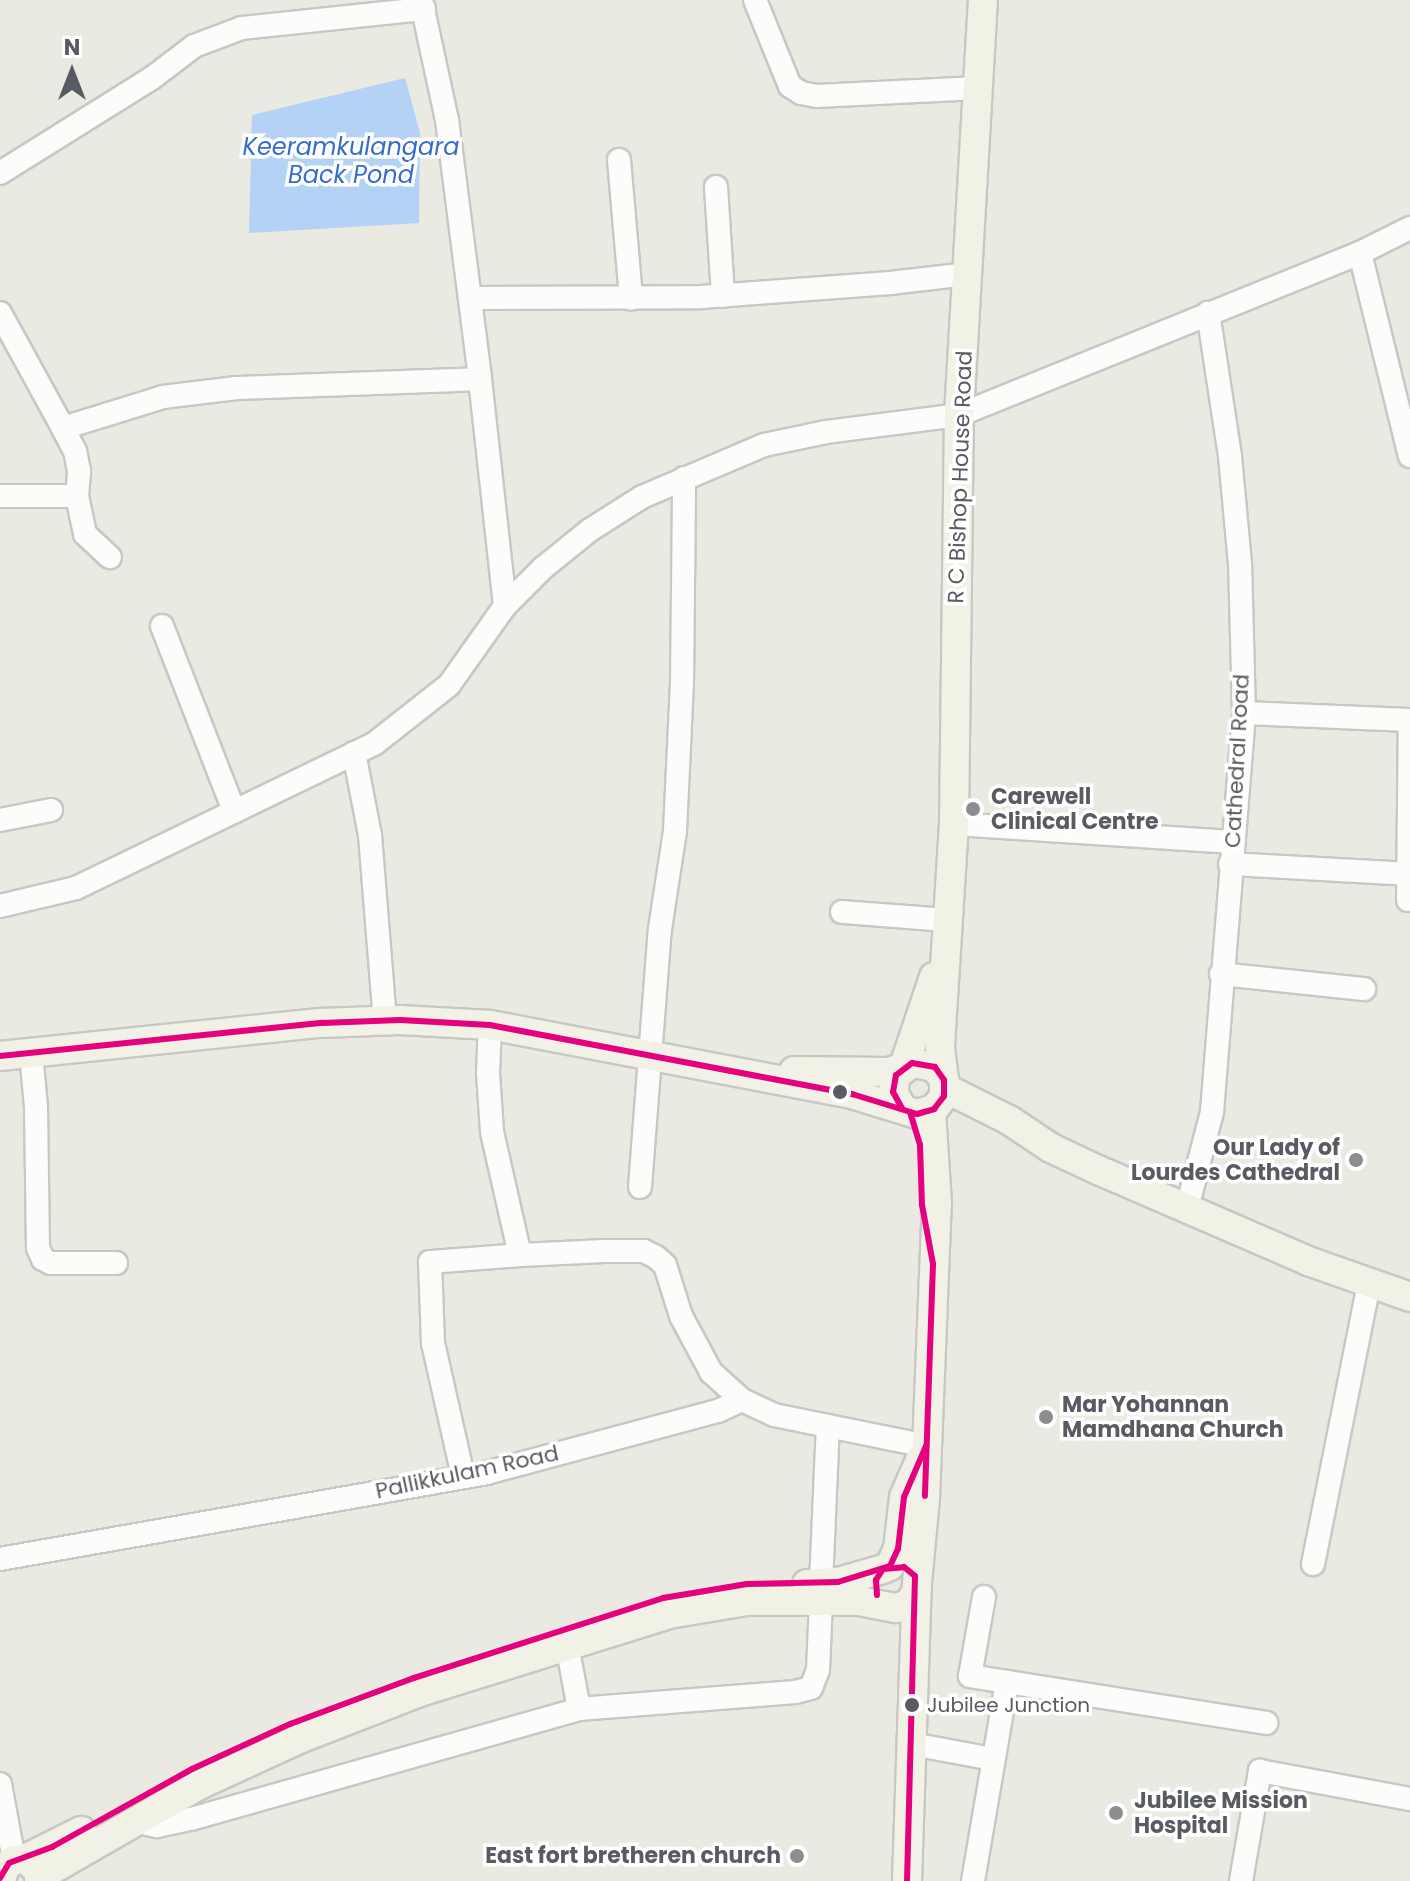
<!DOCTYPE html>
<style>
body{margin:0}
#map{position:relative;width:1410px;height:1881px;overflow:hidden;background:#eae9e2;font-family:Poppins,sans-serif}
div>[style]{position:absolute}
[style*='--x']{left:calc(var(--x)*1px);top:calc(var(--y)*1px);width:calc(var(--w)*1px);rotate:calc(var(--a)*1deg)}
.water>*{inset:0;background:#b3d2f6}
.roads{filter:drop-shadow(2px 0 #c7c8c6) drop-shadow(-2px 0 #c7c8c6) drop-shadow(0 2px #c7c8c6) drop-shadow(0 -2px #c7c8c6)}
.minor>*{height:22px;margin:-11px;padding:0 11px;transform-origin:11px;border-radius:11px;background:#fcfcfb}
.major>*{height:28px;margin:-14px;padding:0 14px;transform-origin:14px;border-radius:14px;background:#f2f1e5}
.bus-1>*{height:6px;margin:-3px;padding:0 3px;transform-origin:3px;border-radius:3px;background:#e5007d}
.dots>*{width:22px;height:22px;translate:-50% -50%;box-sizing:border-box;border:4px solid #fff;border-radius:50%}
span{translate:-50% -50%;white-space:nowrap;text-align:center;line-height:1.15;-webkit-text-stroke:7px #fff;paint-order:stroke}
.bus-label{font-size:20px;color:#585b61}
.left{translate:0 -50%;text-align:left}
.street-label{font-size:22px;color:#585b61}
.poi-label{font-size:22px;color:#585b61;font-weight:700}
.right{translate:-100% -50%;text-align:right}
.water-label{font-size:24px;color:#376dca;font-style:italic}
.north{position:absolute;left:32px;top:32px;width:80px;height:80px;-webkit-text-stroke:6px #fff;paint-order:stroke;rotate:0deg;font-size:22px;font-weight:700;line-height:32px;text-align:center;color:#585b61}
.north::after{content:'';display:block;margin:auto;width:28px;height:36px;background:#585b61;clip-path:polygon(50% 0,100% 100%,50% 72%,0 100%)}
</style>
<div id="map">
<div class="water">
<i style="clip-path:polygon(405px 78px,420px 133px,419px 223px,249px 233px,252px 115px)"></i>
</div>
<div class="roads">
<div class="minor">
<i style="--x:421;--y:0;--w:123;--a:77.8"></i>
<i style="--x:447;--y:120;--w:261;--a:82.7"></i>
<i style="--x:755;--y:0;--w:93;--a:67.9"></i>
<i style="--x:790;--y:86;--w:13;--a:32"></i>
<i style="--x:801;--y:93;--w:16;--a:11"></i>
<i style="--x:817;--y:96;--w:161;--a:-2.8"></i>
<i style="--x:619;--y:160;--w:139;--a:85"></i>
<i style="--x:0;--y:173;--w:179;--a:-32"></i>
<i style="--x:152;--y:78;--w:53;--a:-37.3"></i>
<i style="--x:194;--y:46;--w:51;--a:-20.6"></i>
<i style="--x:242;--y:28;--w:183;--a:-6"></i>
<i style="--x:716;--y:187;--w:109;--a:86.3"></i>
<i style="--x:1360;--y:253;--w:209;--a:76.2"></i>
<i style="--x:470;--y:298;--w:231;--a:-0.2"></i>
<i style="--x:701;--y:297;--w:190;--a:-4.2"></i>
<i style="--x:890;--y:283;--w:79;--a:-6.6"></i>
<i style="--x:0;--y:313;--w:131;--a:61.3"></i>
<i style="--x:63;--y:428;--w:105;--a:-17.2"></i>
<i style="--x:163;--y:397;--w:74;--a:-7"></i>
<i style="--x:236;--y:388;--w:244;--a:-2.1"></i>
<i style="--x:480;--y:379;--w:228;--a:83.7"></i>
<i style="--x:0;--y:496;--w:77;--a:0"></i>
<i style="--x:77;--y:496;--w:25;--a:-85"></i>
<i style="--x:79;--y:471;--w:20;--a:-101"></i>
<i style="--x:75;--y:451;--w:26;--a:-118"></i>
<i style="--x:77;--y:496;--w:39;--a:78"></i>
<i style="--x:85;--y:534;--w:34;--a:43"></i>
<i style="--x:162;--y:626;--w:199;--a:68.7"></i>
<i style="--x:1244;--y:713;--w:166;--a:2.4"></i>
<i style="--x:354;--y:753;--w:84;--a:79"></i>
<i style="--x:370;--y:835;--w:187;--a:85.4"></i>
<i style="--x:0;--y:820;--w:52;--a:-11.1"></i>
<i style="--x:954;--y:824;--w:280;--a:3.7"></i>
<i style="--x:1230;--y:864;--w:179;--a:3.2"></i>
<i style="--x:1408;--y:900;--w:177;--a:-89.4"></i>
<i style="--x:0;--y:906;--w:78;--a:-13.3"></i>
<i style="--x:76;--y:888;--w:331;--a:-25.8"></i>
<i style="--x:374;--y:744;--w:95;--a:-38.2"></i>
<i style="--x:449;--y:685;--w:97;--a:-54.7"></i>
<i style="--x:505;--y:606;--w:54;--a:-45"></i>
<i style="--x:543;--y:568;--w:60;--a:-39"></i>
<i style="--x:590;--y:530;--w:62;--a:-32.4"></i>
<i style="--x:642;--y:497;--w:133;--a:-23.1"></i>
<i style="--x:764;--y:445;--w:63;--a:-11.8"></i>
<i style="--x:826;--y:432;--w:134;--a:-7.3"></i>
<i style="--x:959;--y:415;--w:432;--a:-22"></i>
<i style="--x:1360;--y:253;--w:56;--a:-26.6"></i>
<i style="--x:842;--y:912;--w:104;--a:4.4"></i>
<i style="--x:1221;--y:974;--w:144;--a:6"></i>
<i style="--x:490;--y:1025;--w:48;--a:92.4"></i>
<i style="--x:488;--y:1073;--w:59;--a:86.1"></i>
<i style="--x:492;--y:1132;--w:126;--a:77.2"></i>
<i style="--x:520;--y:1255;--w:84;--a:-2.7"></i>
<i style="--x:604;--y:1251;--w:40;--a:0"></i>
<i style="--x:644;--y:1251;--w:13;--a:27"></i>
<i style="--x:656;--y:1257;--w:12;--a:42"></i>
<i style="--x:665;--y:1265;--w:53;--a:72.6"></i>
<i style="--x:681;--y:1316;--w:64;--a:61.8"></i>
<i style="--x:711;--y:1372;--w:42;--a:42.1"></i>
<i style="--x:31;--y:1053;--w:54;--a:84.7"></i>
<i style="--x:36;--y:1107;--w:141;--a:89.2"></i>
<i style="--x:38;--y:1248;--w:12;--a:66"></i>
<i style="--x:43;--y:1259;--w:9;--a:27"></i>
<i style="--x:51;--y:1263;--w:65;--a:0"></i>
<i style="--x:640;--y:1187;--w:259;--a:-85.6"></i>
<i style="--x:660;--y:929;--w:99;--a:-81.3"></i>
<i style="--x:675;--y:831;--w:147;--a:-87.3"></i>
<i style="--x:682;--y:684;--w:206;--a:-89.4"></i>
<i style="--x:1187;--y:1208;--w:99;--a:-75.4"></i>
<i style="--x:1212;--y:1112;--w:400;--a:-85.4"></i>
<i style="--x:1244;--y:713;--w:149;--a:-91.5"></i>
<i style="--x:1240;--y:564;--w:108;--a:-95.3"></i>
<i style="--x:1230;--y:456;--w:145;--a:-98.7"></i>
<i style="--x:463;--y:1476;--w:136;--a:-102.7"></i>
<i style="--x:433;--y:1343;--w:81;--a:-92.1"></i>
<i style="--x:430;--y:1262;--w:90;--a:-4.4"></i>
<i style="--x:0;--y:1559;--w:494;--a:-10"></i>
<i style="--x:486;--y:1473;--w:240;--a:-15"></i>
<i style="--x:718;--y:1411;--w:26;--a:-25"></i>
<i style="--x:742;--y:1400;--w:35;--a:25"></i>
<i style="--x:774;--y:1415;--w:155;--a:11.5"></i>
<i style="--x:1313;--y:1564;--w:287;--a:-78.7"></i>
<i style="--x:821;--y:1584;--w:158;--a:-87.5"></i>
<i style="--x:984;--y:1597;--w:80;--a:100"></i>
<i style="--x:970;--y:1676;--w:300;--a:9"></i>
<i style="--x:567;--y:1645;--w:65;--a:79.4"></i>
<i style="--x:579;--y:1709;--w:217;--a:-4.5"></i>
<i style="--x:795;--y:1692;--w:16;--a:-14"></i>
<i style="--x:811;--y:1688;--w:19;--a:-69"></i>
<i style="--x:818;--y:1670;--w:70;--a:-87.5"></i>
<i style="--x:912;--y:1744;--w:82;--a:10.5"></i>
<i style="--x:0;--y:1784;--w:77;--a:79.6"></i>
<i style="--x:135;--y:1821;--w:23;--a:13"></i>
<i style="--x:157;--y:1826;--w:35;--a:-12"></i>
<i style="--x:191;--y:1819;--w:403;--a:-15.8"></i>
<i style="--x:973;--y:1881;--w:202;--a:-80.3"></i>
<i style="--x:1241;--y:1881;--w:112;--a:-80.2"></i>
<i style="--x:1260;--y:1771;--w:153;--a:10.6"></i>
</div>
<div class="major">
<i style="--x:0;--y:1056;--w:324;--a:-5.9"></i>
<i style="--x:322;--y:1023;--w:78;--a:-2.2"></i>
<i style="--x:400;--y:1020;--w:90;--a:3.2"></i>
<i style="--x:490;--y:1025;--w:369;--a:10.8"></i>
<i style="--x:852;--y:1094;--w:68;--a:17.1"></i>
<i style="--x:917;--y:1114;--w:18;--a:-16"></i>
<i style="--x:934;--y:1109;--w:16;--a:-52"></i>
<i style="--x:944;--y:1096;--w:16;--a:-90"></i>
<i style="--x:944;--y:1080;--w:16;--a:-125"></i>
<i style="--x:935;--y:1067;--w:23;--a:-170"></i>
<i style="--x:912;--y:1063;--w:20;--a:143"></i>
<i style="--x:896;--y:1075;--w:17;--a:100"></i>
<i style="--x:893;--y:1092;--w:18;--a:61"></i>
<i style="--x:904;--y:1066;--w:94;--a:-71.4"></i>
<i style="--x:794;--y:1071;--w:95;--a:0.6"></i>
<i style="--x:889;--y:1072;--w:14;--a:-17"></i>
<i style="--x:944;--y:1080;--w:34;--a:-97"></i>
<i style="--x:940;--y:1046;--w:222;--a:-86.4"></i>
<i style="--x:954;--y:824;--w:409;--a:-89.3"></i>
<i style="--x:959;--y:415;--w:416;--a:-86.7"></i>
<i style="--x:945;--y:1088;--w:72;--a:26.6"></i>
<i style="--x:1009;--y:1120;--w:50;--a:33.7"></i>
<i style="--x:1051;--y:1148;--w:52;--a:25.1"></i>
<i style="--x:1098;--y:1170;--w:229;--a:23.4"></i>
<i style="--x:1308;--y:1261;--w:108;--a:19.4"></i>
<i style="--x:890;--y:1566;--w:19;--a:-65"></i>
<i style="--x:898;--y:1549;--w:52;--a:-83.4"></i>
<i style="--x:904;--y:1497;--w:43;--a:-66.4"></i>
<i style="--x:917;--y:1583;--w:85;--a:-84.6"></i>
<i style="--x:925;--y:1498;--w:294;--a:-87.7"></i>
<i style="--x:937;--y:1204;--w:94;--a:-93.7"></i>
<i style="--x:807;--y:1584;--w:31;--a:-4"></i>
<i style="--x:838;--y:1582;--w:47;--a:-16.1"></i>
<i style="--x:25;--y:1859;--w:63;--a:-26.6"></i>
<i style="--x:39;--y:1880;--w:16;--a:-40"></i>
<i style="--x:51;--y:1870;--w:171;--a:-29.9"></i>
<i style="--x:199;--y:1785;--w:110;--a:-24.7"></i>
<i style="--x:299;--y:1739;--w:127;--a:-21.3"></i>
<i style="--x:417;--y:1693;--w:264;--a:-17.4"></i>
<i style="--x:669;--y:1614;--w:79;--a:-9.5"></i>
<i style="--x:747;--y:1601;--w:112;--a:0"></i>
<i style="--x:859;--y:1601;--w:38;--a:11"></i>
<i style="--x:896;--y:1608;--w:13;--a:-18"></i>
<i style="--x:908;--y:1604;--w:14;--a:-54"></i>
<i style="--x:1;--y:1881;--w:15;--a:-74"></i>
<i style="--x:5;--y:1867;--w:11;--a:-38"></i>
<i style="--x:14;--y:1860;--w:11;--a:-5"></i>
<i style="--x:25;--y:1859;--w:16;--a:40"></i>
<i style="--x:907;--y:1881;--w:295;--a:-88.1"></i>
</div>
</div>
<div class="bus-1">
<i style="--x:0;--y:1056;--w:324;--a:-5.9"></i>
<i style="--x:322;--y:1023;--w:78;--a:-2.2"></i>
<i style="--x:400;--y:1020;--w:90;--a:3.2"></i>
<i style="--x:490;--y:1025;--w:369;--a:10.8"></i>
<i style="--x:852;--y:1094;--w:68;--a:17.1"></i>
<i style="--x:917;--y:1114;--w:18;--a:-16"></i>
<i style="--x:934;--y:1109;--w:16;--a:-52"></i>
<i style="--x:944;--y:1096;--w:16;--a:-90"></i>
<i style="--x:944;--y:1080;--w:16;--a:-125"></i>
<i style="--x:935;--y:1067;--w:23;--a:-170"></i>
<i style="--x:912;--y:1063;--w:20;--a:143"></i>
<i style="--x:896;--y:1075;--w:17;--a:100"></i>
<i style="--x:893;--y:1092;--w:18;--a:61"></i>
<i style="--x:910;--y:1112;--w:34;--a:73"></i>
<i style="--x:920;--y:1145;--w:60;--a:88.1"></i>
<i style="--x:922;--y:1205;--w:60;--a:79.4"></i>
<i style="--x:933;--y:1264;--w:232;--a:92"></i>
<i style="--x:877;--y:1595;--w:15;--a:-94"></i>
<i style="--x:876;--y:1580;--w:13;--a:-58"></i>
<i style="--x:883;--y:1569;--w:21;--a:-5"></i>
<i style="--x:904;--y:1567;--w:14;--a:39"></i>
<i style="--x:915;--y:1576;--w:305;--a:91.5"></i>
<i style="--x:0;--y:1878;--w:17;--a:-59"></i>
<i style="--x:9;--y:1863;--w:46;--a:-20.4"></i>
<i style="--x:52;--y:1847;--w:160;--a:-29.1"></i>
<i style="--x:192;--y:1769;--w:108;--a:-24.7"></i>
<i style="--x:290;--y:1724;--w:132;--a:-20.4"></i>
<i style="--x:414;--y:1678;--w:262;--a:-17.8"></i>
<i style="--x:663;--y:1598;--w:85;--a:-9.5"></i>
<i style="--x:747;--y:1584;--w:91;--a:-1.3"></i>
<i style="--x:838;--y:1582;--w:54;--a:-17.1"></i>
<i style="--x:890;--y:1566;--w:19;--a:-65"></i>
<i style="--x:898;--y:1549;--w:52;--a:-83.4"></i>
<i style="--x:904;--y:1497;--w:56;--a:-66.7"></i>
</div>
<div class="dots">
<i style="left:973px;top:809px;background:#8b8d8e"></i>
<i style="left:840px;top:1092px;background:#585b61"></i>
<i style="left:1356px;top:1160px;background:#8b8d8e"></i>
<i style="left:1046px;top:1417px;background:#8b8d8e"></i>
<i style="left:912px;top:1705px;background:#585b61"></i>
<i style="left:1116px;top:1813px;background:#8b8d8e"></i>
<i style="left:797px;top:1856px;background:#8b8d8e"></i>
</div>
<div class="bus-label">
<span class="left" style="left:927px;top:1705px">Jubilee Junction</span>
</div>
<div class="street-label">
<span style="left:960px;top:477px;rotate:-88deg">R C Bishop House Road</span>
<span style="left:1237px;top:761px;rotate:-87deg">Cathedral Road</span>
<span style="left:467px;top:1472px;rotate:-12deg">Pallikkulam Road</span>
</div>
<div class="poi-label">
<span class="left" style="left:991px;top:809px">Carewell<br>Clinical Centre</span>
<span class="right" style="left:1340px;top:1160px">Our Lady of<br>Lourdes Cathedral</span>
<span class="left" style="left:1062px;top:1417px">Mar Yohannan<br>Mamdhana Church</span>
<span class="left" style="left:1134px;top:1813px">Jubilee Mission<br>Hospital</span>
<span class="right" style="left:781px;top:1856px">East fort bretheren church</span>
</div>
<div class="water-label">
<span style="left:351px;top:161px">Keeramkulangara<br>Back Pond</span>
</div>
<div class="north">N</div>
</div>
